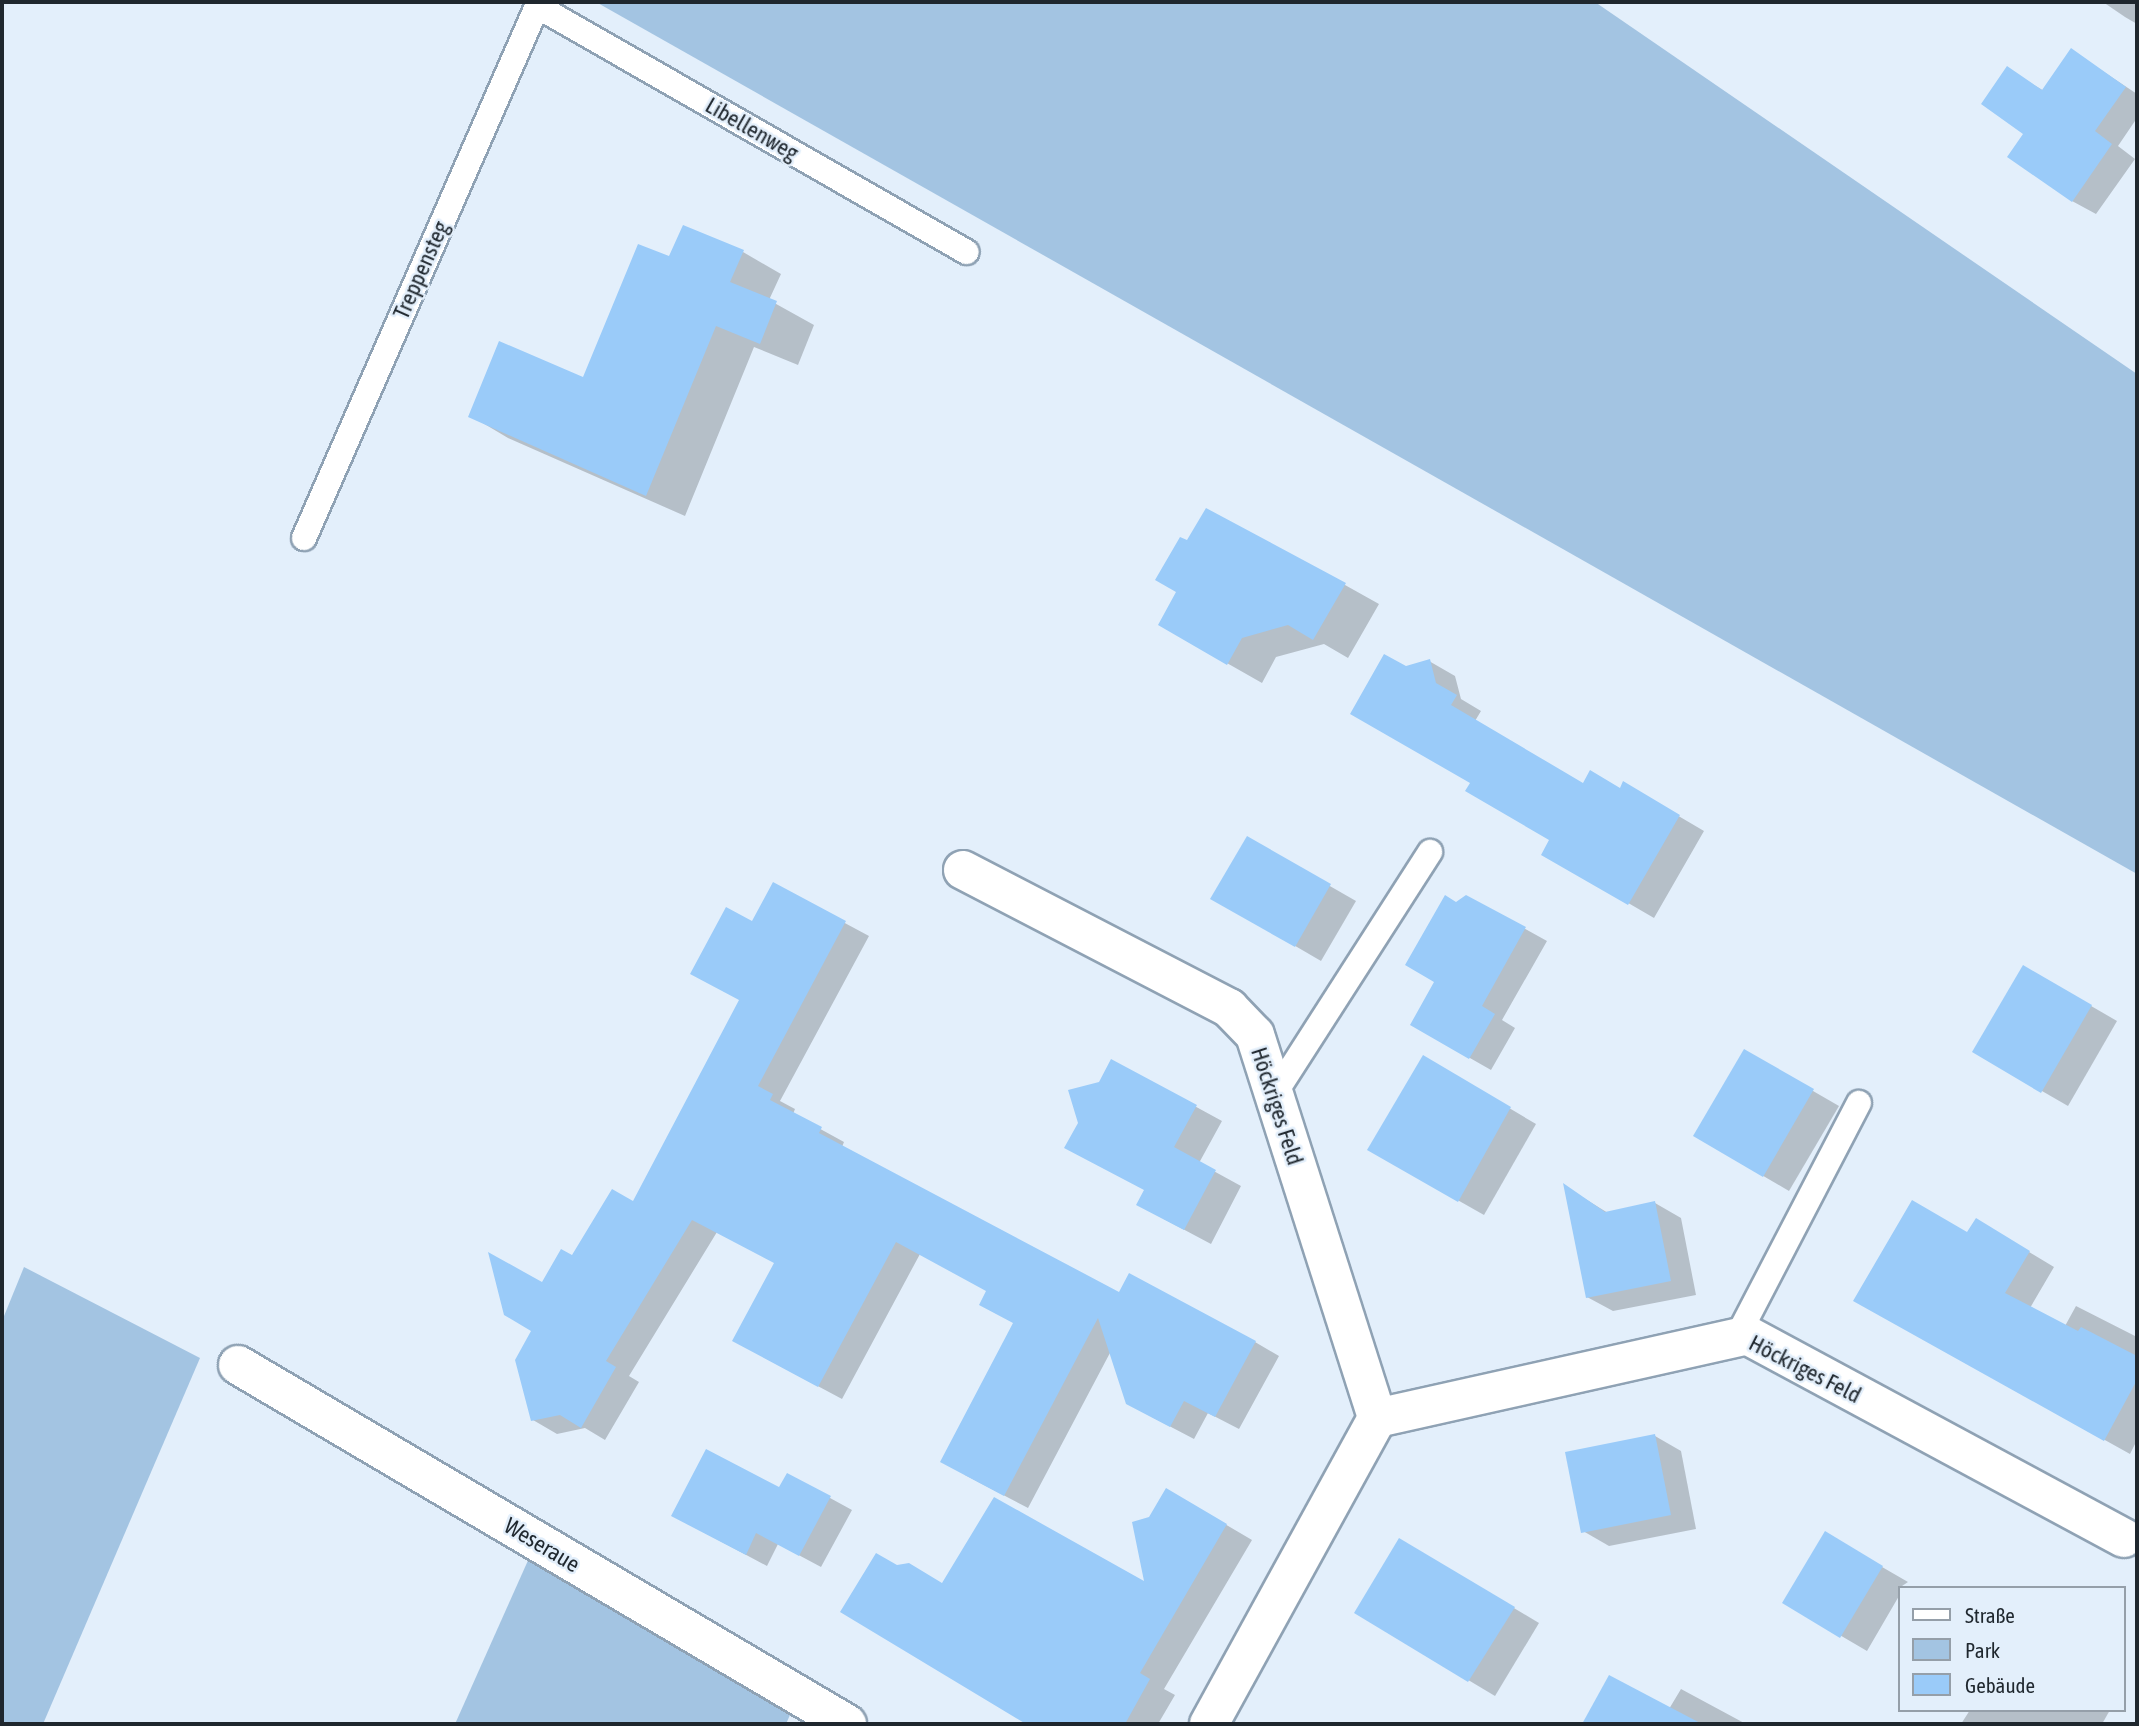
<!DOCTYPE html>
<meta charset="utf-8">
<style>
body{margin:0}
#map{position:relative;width:2139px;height:1726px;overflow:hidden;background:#e3effb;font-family:"Asap Condensed",sans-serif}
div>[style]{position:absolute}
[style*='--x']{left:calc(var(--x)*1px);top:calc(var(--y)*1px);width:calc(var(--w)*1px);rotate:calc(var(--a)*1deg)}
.green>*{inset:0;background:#a3c4e2}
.shadow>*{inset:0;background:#0003}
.building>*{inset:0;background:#9acbf9}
.roads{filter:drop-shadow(2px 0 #8fa2b4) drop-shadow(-2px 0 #8fa2b4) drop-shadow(0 2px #8fa2b4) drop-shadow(0 -2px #8fa2b4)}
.service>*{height:24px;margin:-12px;padding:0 12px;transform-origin:12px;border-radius:12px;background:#fff}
.minor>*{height:38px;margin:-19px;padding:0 19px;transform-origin:19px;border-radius:19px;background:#fff}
span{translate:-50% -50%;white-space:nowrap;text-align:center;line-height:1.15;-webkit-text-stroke:5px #e3effb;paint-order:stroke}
.street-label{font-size:23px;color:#1f272e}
.frame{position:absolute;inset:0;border:4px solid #1f272e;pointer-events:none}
.legend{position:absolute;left:1898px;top:1586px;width:228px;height:126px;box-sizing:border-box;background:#e3effb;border:2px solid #959fa9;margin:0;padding:9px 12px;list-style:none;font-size:21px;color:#1f272e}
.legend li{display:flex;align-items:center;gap:14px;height:35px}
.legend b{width:35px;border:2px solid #959fa9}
</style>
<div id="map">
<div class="green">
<i style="clip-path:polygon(596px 2px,1595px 2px,2137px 374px,2137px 874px)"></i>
<i style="clip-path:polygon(24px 1267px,200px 1358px,43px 1724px,2px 1724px,2px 1321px)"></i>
<i style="clip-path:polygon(530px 1556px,793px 1708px,786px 1724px,455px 1724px)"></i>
</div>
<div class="shadow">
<i style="clip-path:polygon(2103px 2px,2137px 2px,2137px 24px,2125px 17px)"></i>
<i style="clip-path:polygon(2071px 50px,2137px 94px,2137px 118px,2118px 146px,2135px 159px,2096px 214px,2072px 201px,2026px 133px,2008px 69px,2044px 91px)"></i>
<i style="clip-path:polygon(743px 252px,781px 274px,769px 300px,814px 325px,798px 365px,754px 347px,685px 516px,508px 438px,471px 416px,584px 380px,670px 259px)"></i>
<i style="clip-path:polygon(1345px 585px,1379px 604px,1348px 658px,1324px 644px,1276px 657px,1262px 683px,1160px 625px,1178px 592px)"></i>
<i style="clip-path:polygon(1429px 661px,1455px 676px,1461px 699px,1481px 711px,1475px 721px,1583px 785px,1620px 790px,1624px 784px,1704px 831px,1654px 918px,1544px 854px,1552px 840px,1473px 782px,1406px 668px)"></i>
<i style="clip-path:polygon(1248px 839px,1356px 901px,1321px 961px,1213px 898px)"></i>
<i style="clip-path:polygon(774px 885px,869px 936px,780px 1101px,795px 1109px,793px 1114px,844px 1142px,842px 1147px,1120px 1294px,1255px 1342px,1279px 1356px,1239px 1429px,1208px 1413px,1194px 1439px,1152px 1417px,1111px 1351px,1028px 1508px,965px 1475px,1015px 1323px,988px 1291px,920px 1254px,842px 1399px,758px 1354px,776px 1263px,717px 1232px,629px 1376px,639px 1382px,605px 1440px,585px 1428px,557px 1434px,533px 1420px,543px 1284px,633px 1203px,741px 1000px,753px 923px)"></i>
<i style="clip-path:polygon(1467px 897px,1547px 941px,1502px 1020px,1515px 1028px,1491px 1070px,1412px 1025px,1436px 982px,1456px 904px)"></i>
<i style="clip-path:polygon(2024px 967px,2117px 1021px,2068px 1106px,1974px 1052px)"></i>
<i style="clip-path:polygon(1744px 1051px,1839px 1106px,1789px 1191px,1695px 1136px)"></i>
<i style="clip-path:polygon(1423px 1057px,1536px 1124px,1484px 1215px,1369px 1150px)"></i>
<i style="clip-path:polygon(1112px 1061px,1222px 1121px,1199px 1163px,1241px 1186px,1211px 1244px,1164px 1219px,1145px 1190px,1100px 1084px)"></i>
<i style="clip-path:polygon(1566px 1187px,1608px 1213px,1655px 1203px,1681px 1218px,1696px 1295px,1613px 1311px,1587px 1297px)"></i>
<i style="clip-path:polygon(1968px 1235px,2001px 1235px,2054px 1267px,2030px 1308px,2065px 1326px,2076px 1306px,2137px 1337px,2137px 1440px,2130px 1454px,1880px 1315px)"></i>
<i style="clip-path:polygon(1655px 1436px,1681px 1451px,1696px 1529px,1609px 1546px,1583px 1531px)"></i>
<i style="clip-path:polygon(788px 1475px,852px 1510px,821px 1567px,778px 1544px,767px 1566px,694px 1527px,779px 1489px)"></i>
<i style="clip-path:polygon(1167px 1490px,1252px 1540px,1164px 1689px,1175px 1695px,1158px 1724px,1031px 1724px,843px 1612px,896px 1567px,943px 1585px,1147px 1584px,1150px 1518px)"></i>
<i style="clip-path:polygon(1825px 1534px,1908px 1582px,1899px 1588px,1899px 1596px,1867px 1651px,1785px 1603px)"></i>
<i style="clip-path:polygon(1425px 1555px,1539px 1623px,1495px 1696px,1356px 1613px)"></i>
<i style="clip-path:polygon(1610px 1677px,1669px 1709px,1681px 1689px,1746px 1724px,1584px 1724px)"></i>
<i style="clip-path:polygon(1970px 1710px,2110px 1710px,2102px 1724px,1961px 1724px)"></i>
</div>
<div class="building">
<i style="clip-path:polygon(2071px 48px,2126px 87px,2095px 131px,2112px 144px,2072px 202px,2007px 157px,2023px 134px,1981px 104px,2007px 66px,2042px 90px)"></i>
<i style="clip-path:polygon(683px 225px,744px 250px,730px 282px,777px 301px,760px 344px,716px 326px,646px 496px,468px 417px,499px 341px,583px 377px,638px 244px,669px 256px)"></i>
<i style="clip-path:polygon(1206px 508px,1346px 583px,1313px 640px,1288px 625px,1242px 638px,1227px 665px,1158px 625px,1176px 592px,1155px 580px,1180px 537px,1187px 540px)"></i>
<i style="clip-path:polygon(1384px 654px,1406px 666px,1430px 659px,1436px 683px,1457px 695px,1451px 705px,1583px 783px,1590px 770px,1620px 788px,1623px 781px,1680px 815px,1628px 905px,1541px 855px,1549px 840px,1465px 791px,1470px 783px,1350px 714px)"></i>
<i style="clip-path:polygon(1247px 836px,1331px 884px,1295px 947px,1210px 899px)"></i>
<i style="clip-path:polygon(773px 882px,846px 921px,758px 1086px,773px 1094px,770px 1100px,822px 1127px,819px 1133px,1119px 1292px,1129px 1273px,1256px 1341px,1215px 1417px,1184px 1401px,1170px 1427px,1126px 1404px,1098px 1318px,1004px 1496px,940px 1462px,1013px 1323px,979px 1305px,986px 1291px,896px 1242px,818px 1387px,732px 1341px,774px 1263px,692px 1220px,606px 1361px,616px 1367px,581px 1428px,560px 1415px,531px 1421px,515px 1360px,531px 1331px,504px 1315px,488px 1252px,542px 1282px,561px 1249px,572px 1255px,612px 1189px,633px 1201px,739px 1000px,690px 974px,726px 907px,752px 921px)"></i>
<i style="clip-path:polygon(1445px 895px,1456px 902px,1466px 895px,1526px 927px,1482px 1006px,1495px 1014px,1469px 1059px,1410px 1025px,1434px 982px,1405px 965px)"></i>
<i style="clip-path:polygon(2023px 965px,2092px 1005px,2041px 1093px,1972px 1052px)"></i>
<i style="clip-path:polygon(1744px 1049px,1814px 1089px,1763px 1177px,1693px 1136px)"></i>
<i style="clip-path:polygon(1423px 1055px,1511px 1107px,1458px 1202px,1367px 1150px)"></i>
<i style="clip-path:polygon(1111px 1059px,1197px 1105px,1174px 1147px,1216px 1170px,1184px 1230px,1136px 1205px,1144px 1190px,1064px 1148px,1078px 1123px,1068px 1090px,1099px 1082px)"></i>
<i style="clip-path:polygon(1563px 1183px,1605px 1212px,1655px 1201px,1671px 1281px,1586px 1298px)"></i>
<i style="clip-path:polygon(1912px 1200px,1967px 1232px,1976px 1218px,2030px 1251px,2005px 1293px,2078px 1331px,2081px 1327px,2137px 1356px,2137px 1380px,2104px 1441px,1853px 1301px)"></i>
<i style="clip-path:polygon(1655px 1434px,1671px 1515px,1581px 1533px,1565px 1452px)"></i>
<i style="clip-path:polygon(706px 1449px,779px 1487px,787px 1473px,831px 1496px,799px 1556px,756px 1533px,746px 1555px,671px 1516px)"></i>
<i style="clip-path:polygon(1166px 1488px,1227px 1524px,1140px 1673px,1150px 1679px,1125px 1724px,1026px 1724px,840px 1612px,876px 1553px,897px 1565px,909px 1563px,942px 1583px,994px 1497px,1144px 1581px,1132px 1522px,1149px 1517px)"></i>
<i style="clip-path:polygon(1825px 1531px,1883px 1566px,1840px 1638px,1782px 1603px)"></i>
<i style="clip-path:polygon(1399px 1538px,1515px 1607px,1468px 1682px,1354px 1613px)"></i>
<i style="clip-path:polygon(1609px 1675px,1702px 1724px,1582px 1724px)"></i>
</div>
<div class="roads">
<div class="service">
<i style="--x:537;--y:6;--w:495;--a:29.8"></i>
<i style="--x:304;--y:538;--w:585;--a:-66.33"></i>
<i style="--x:1274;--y:1095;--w:289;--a:-57.3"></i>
<i style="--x:1737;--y:1337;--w:264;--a:-62.5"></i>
</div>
<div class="minor">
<i style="--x:963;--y:870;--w:300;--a:27.4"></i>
<i style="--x:1229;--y:1008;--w:37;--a:46"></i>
<i style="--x:1255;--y:1035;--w:402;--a:72.3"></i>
<i style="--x:238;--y:1365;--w:707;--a:30.52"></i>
<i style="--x:1209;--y:1724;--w:349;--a:-61.2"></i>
<i style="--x:1377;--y:1418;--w:379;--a:-12.6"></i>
<i style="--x:1747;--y:1335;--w:428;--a:28.3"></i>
</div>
</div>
<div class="street-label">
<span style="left:752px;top:129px;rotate:30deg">Libellenweg</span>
<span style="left:421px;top:270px;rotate:-66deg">Treppensteg</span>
<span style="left:1277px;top:1106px;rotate:72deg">Höckriges Feld</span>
<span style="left:1805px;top:1369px;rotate:27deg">Höckriges Feld</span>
<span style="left:542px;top:1545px;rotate:31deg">Weseraue</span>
</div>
<div class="frame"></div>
<ul class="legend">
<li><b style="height:9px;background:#fff"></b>Straße</li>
<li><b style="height:19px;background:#a3c4e2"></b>Park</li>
<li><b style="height:19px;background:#9acbf9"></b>Gebäude</li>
</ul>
</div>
